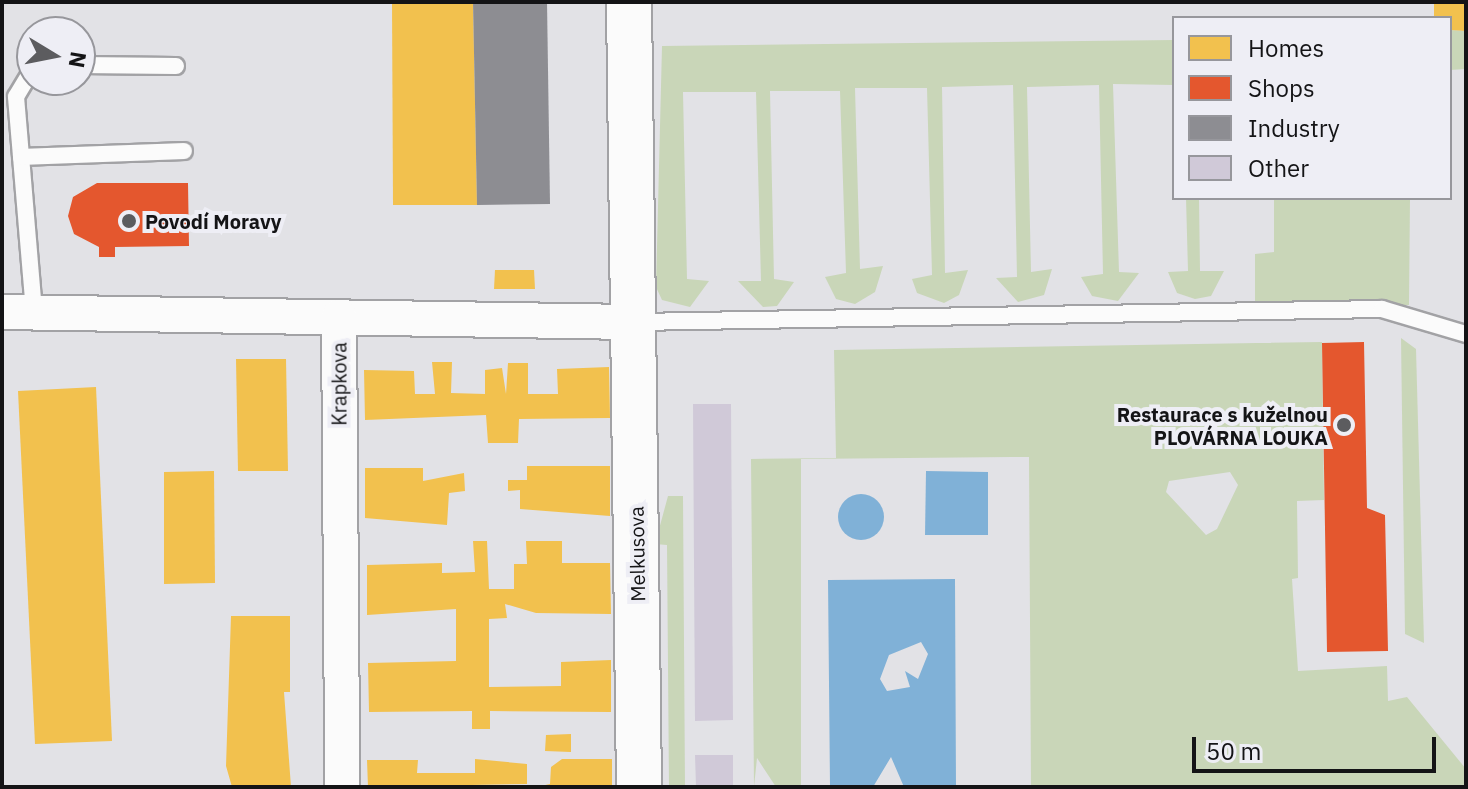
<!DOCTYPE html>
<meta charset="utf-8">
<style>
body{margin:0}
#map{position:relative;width:1468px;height:789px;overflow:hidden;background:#e2e2e6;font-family:"IBM Plex Sans",sans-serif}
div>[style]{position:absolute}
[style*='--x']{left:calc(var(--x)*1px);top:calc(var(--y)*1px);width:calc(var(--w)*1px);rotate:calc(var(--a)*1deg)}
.green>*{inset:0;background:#c9d6b8}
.water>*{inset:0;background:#80b1d7}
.round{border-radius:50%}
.homes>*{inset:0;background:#f2c14e}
.shops>*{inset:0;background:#e4572e}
.industry>*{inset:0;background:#8d8d92}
.building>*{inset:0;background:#d0c9d8}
.roads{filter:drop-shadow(2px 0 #a2a2a5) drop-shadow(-2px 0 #a2a2a5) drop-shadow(0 2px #a2a2a5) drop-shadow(0 -2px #a2a2a5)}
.lane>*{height:16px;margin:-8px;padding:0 8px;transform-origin:8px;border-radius:8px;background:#fbfbfb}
.street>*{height:34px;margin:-17px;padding:0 17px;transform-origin:17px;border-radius:17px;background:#fbfbfb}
.secondary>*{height:44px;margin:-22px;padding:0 22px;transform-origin:22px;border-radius:22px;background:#fbfbfb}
.dots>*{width:22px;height:22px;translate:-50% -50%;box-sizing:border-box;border:4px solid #eeeef5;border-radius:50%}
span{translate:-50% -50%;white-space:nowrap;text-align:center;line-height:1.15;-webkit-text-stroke:8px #eeeef5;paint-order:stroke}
.poi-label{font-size:20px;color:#141416;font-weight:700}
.left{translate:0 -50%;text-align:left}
.right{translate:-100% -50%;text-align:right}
.street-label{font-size:20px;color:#141416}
.frame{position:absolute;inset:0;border:4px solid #141416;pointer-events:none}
.legend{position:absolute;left:1172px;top:16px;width:280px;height:184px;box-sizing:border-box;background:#eeeef5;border:2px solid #97979c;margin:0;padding:10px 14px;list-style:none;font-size:24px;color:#141416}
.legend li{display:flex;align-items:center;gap:16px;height:40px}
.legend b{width:40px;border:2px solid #97979c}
.north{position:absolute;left:16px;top:16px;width:80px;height:80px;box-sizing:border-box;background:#eeeef5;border:2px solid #97979c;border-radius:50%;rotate:100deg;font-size:22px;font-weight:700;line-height:32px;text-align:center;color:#141416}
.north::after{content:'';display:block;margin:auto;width:28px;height:36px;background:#5c5c5f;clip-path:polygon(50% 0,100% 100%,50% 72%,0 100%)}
.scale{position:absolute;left:1192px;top:737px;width:244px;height:36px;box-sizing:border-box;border:4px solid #141416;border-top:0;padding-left:10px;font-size:24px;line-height:28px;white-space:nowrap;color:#141416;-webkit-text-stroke:6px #eeeef5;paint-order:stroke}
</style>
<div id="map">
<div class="green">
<i style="clip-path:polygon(1450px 30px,1466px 31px,1466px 69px,1450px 70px)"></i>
<i style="clip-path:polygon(1174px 40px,1174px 85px,1113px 84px,1119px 272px,1139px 273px,1118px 301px,1092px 296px,1081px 277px,1103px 274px,1099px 85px,1027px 87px,1031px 272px,1052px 269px,1044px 295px,1018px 302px,996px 278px,1017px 277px,1013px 85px,942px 87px,945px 273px,968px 270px,959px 295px,944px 303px,917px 293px,912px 279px,932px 275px,927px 88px,855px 88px,860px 269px,883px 266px,875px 292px,855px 304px,836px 299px,825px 277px,846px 273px,840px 91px,770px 91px,774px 279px,794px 282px,777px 306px,763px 307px,738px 281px,761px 281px,756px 92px,683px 92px,687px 279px,709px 281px,690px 307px,662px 300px,656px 287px,662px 46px)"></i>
<i style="clip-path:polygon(1186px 198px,1199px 198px,1200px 271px,1224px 271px,1211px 296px,1195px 299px,1177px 293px,1168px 272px,1188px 271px)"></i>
<i style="clip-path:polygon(1274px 198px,1410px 198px,1409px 305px,1255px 307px,1255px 254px,1274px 252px)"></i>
<i style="clip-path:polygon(1401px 338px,1416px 349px,1424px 643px,1405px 634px)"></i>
<i style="clip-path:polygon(evenodd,1322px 342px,1324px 500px,1297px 501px,1298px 578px,1292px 579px,1298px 671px,1387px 666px,1388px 701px,1407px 697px,1466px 769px,1466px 787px,1031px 787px,1029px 457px,1012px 457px,801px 459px,801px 787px,776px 787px,757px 758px,754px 787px,751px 459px,836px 458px,834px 350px,1322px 342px,1230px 472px,1238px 485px,1217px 529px,1206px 535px,1166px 492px,1169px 481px,1230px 472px)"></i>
<i style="clip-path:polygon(668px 496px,683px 496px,685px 787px,669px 787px,667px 545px,655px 544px)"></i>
</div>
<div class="water">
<i style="clip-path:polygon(926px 471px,988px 472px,988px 535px,925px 535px)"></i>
<i class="round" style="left:838px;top:494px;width:46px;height:46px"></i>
<i style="clip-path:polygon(evenodd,955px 579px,956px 787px,904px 787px,891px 757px,873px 787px,830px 787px,828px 580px,955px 579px,921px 642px,928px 654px,918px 679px,905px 671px,910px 687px,887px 691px,880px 679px,889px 655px,921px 642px)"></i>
</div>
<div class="homes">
<i style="clip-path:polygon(392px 2px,473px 2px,477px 205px,393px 205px)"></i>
<i style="clip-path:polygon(1434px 2px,1466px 2px,1466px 31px,1450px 30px,1450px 18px,1434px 18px)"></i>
<i style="clip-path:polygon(495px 270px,534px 270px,535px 289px,494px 289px)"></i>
<i style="clip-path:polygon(236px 359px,286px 359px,288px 471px,238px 471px)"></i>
<i style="clip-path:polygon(432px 362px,452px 362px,451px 393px,485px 394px,485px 370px,502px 368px,506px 394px,508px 363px,528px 363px,528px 394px,558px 394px,557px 369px,609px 367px,610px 418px,519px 419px,518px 443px,488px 443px,486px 415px,365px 420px,364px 370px,414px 371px,415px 394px,435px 394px)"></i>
<i style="clip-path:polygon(96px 387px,112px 741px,35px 744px,18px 391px)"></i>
<i style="clip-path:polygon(527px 466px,610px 466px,610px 516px,520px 509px,520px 490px,508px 491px,508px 480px,527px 480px)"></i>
<i style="clip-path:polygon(365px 468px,423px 468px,423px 481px,464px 473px,465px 491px,449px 493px,447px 525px,365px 518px)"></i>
<i style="clip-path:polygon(214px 471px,215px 583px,164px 584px,164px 472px)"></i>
<i style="clip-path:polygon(473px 541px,487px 541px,489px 589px,514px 589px,514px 564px,527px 564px,526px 541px,562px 541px,562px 563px,610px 563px,611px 614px,536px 613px,505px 604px,507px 618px,489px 619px,489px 687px,561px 686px,561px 662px,611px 660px,611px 712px,490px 711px,490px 729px,472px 729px,472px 711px,369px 712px,368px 663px,456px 661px,456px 609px,367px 615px,367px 565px,442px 563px,442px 573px,475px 572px)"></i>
<i style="clip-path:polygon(231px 616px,290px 616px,290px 692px,284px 692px,291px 787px,232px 787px,226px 766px)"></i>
<i style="clip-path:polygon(571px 734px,571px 752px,545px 751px,546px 735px)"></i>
<i style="clip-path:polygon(475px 759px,527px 764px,527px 784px,368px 787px,367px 760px,418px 760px,417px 773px,475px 773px)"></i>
<i style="clip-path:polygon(562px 759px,612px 759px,612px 787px,536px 787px,550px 784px,551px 767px)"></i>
</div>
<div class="shops">
<i style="clip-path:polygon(97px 183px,188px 183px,189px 246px,115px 247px,115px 257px,99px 257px,99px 247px,74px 234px,68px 216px,73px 197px)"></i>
<i style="clip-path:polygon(1364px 342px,1367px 508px,1385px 515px,1388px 651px,1327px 652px,1322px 343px)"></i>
</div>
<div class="industry">
<i style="clip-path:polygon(473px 2px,547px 2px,550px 204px,477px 205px)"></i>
</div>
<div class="building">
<i style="clip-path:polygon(693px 404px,731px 404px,733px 720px,695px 721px)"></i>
<i style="clip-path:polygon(695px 755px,733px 755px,733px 787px,696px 787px)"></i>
</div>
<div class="roads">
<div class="lane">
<i style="--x:80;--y:65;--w:96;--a:0.6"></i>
<i style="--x:32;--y:70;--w:31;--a:121"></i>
<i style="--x:16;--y:97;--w:217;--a:85.2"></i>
<i style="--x:21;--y:157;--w:163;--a:-2.1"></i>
<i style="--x:636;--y:322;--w:746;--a:-1"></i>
<i style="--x:1382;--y:309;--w:88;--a:16.6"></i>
</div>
<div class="street">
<i style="--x:2;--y:312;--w:633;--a:0.91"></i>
<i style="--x:339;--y:317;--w:470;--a:89.6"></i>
</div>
<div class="secondary">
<i style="--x:629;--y:2;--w:785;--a:89.27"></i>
</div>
</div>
<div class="dots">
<i style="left:129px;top:221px;background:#5c5c5f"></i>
<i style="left:1344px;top:425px;background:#5c5c5f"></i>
</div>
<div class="poi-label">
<span class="left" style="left:145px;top:221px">Povodí Moravy</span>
<span class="right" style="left:1328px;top:426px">Restaurace s kuželnou<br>PLOVÁRNA LOUKA</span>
</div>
<div class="street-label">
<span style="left:339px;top:384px;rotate:-90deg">Krapkova</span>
<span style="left:637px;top:554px;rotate:-91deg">Melkusova</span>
</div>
<div class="frame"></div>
<ul class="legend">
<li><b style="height:22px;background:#f2c14e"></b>Homes</li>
<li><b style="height:22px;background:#e4572e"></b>Shops</li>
<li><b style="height:22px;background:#8d8d92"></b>Industry</li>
<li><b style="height:22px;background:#d0c9d8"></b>Other</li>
</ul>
<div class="north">N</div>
<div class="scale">50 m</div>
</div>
